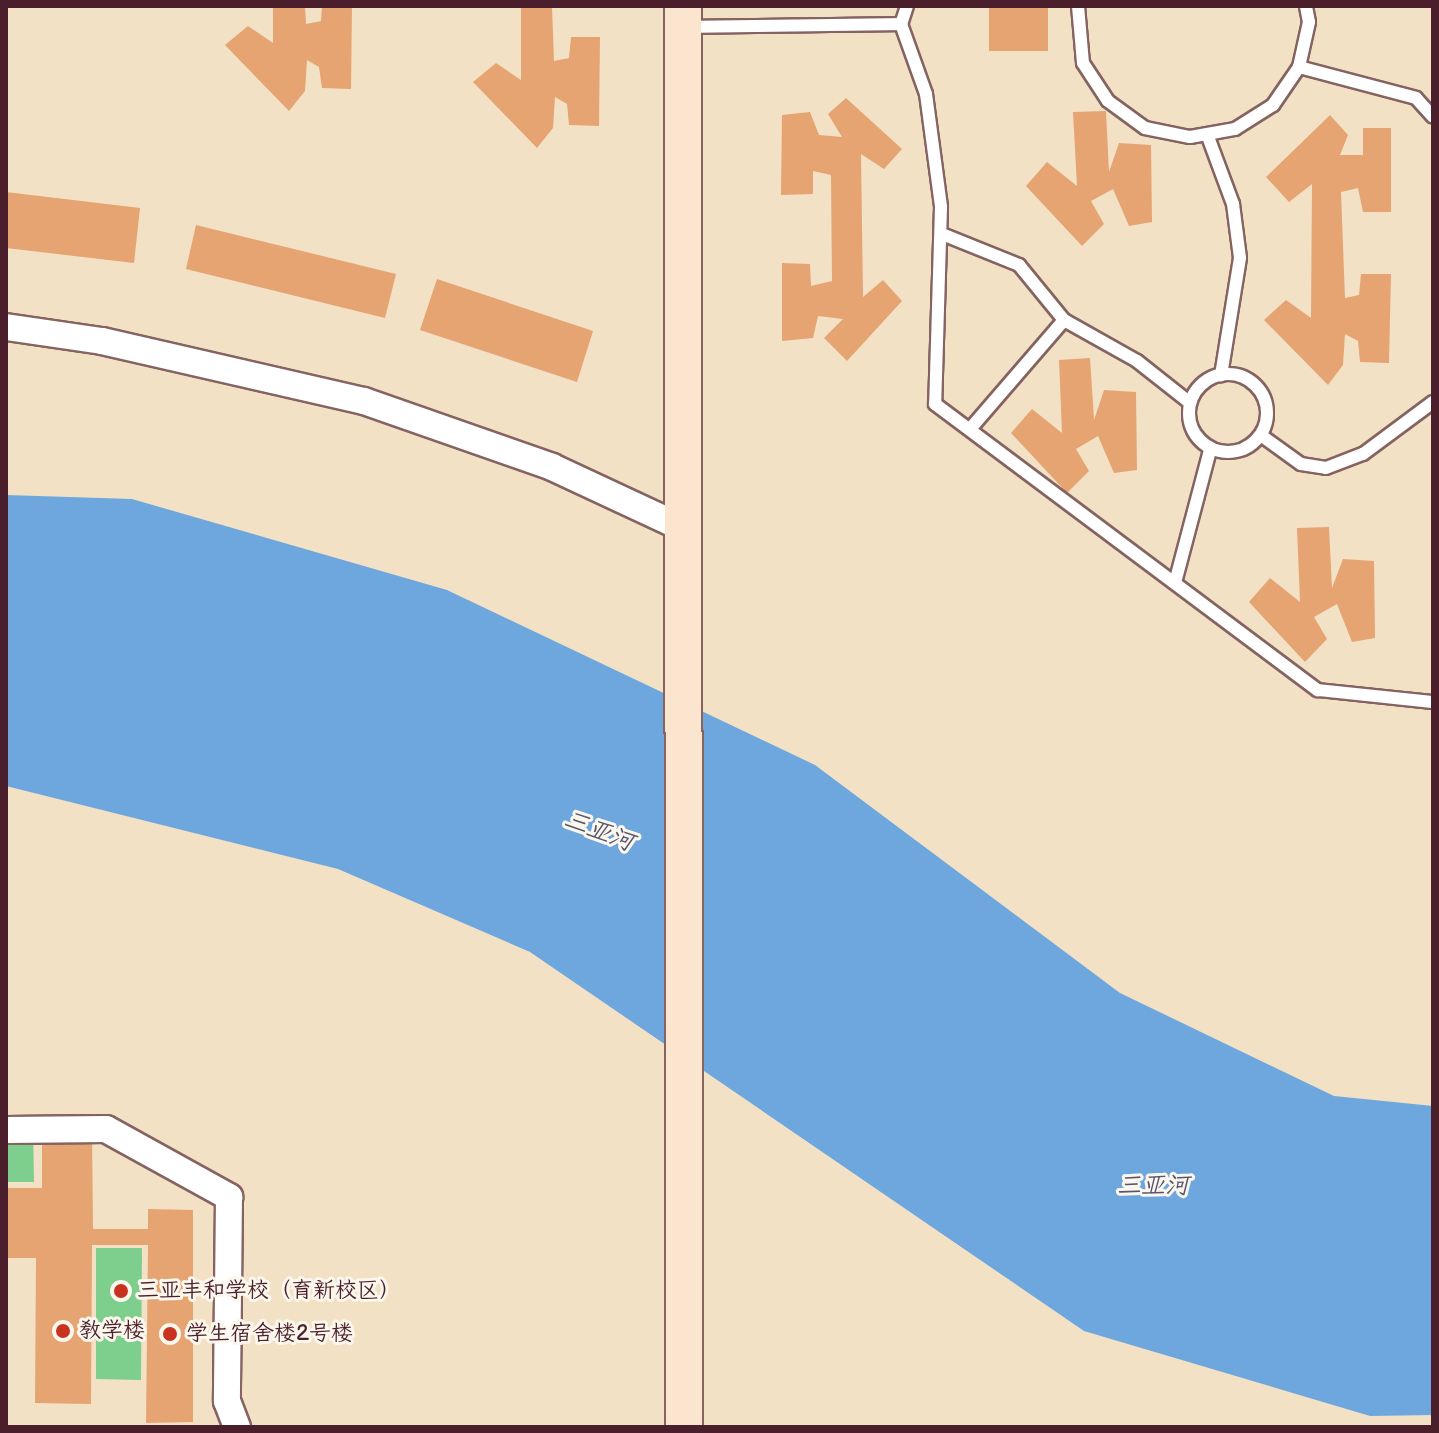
<!DOCTYPE html>
<meta charset="utf-8">
<style>
body{margin:0}
#map{position:relative;width:1439px;height:1433px;overflow:hidden;background:#f3e1c6;font-family:"Balsamiq Sans","LXGW WenKai TC",sans-serif}
div>[style]{position:absolute}
[style*='--x']{left:calc(var(--x)*1px);top:calc(var(--y)*1px);width:calc(var(--w)*1px);rotate:calc(var(--a)*1deg)}
.green>*{inset:0;background:#7ece8e}
.water>*{inset:0;background:#6ea7dd}
.building>*{inset:0;background:#e5a471}
.roads{filter:drop-shadow(2px 0 #856361) drop-shadow(-2px 0 #856361) drop-shadow(0 2px #856361) drop-shadow(0 -2px #856361)}
.lane>*{height:12px;margin:-6px;padding:0 6px;transform-origin:6px;border-radius:6px;background:#fff}
.lane>.ring{margin:-6px;padding:0;box-sizing:content-box;background:none;border:12px solid #fff;border-radius:50%}
.street>*{height:26px;margin:-13px;padding:0 13px;transform-origin:13px;border-radius:13px;background:#fff}
.secondary>*{height:36px;margin:-18px;padding:0 18px;transform-origin:18px;border-radius:18px;background:#fce5cf}
.dots>*{width:22px;height:22px;translate:-50% -50%;box-sizing:border-box;border:4px solid #fbf7ec;border-radius:50%}
span{translate:-50% -50%;white-space:nowrap;text-align:center;line-height:1.15;-webkit-text-stroke:6px #fbf7ec;paint-order:stroke}
.poi-label{font-size:22px;color:#4a1f2b}
.left{translate:0 -50%;text-align:left}
.water-label{font-size:24px;color:#585572;font-style:italic}
.frame{position:absolute;inset:0;border:8px solid #4a1f2b;pointer-events:none}
</style>
<div id="map">
<div class="green">
<i style="clip-path:polygon(33px 1127px,34px 1182px,6px 1182px,6px 1128px)"></i>
<i style="clip-path:polygon(96px 1248px,142px 1248px,141px 1380px,96px 1379px)"></i>
</div>
<div class="water">
<i style="clip-path:polygon(6px 495px,132px 499px,447px 590px,815px 765px,1120px 993px,1334px 1096px,1433px 1106px,1433px 1415px,1370px 1416px,1084px 1331px,530px 952px,338px 869px,6px 786px)"></i>
</div>
<div class="building">
<i style="clip-path:polygon(273px 6px,305px 6px,306px 24px,321px 21px,322px 6px,352px 6px,351px 89px,322px 88px,319px 67px,307px 60px,305px 91px,289px 111px,225px 45px,248px 26px,273px 43px)"></i>
<i style="clip-path:polygon(521px 6px,552px 6px,554px 61px,569px 58px,571px 37px,600px 37px,599px 126px,569px 125px,567px 104px,555px 97px,553px 128px,537px 148px,473px 82px,496px 63px,521px 80px)"></i>
<i style="clip-path:polygon(989px 6px,1048px 6px,1048px 51px,989px 51px)"></i>
<i style="clip-path:polygon(846px 98px,902px 149px,884px 169px,861px 154px,863px 297px,883px 280px,902px 301px,847px 361px,824px 338px,843px 319px,818px 316px,813px 338px,782px 341px,782px 263px,810px 264px,811px 286px,832px 281px,831px 175px,813px 171px,813px 194px,781px 195px,782px 115px,810px 112px,819px 135px,842px 137px,828px 114px)"></i>
<i style="clip-path:polygon(1106px 111px,1109px 172px,1119px 143px,1151px 145px,1152px 222px,1129px 226px,1113px 189px,1091px 201px,1104px 224px,1082px 246px,1026px 186px,1047px 162px,1077px 186px,1073px 112px)"></i>
<i style="clip-path:polygon(1330px 115px,1348px 135px,1340px 155px,1363px 155px,1363px 128px,1391px 128px,1391px 212px,1363px 212px,1358px 188px,1341px 192px,1345px 298px,1359px 295px,1361px 274px,1391px 274px,1389px 363px,1360px 362px,1358px 341px,1345px 334px,1343px 365px,1328px 385px,1264px 320px,1286px 300px,1311px 318px,1312px 184px,1289px 202px,1266px 177px)"></i>
<i style="clip-path:polygon(6px 192px,140px 208px,134px 263px,6px 248px)"></i>
<i style="clip-path:polygon(196px 225px,396px 274px,385px 318px,186px 269px)"></i>
<i style="clip-path:polygon(437px 279px,593px 331px,577px 382px,420px 330px)"></i>
<i style="clip-path:polygon(1090px 358px,1094px 420px,1104px 390px,1136px 392px,1137px 470px,1114px 473px,1098px 436px,1076px 449px,1089px 471px,1067px 493px,1011px 433px,1032px 409px,1062px 433px,1059px 360px)"></i>
<i style="clip-path:polygon(1329px 527px,1332px 588px,1343px 559px,1374px 561px,1375px 638px,1352px 642px,1337px 604px,1314px 617px,1327px 639px,1305px 662px,1249px 602px,1270px 578px,1300px 602px,1297px 528px)"></i>
<i style="clip-path:polygon(42px 1131px,92px 1131px,93px 1229px,148px 1229px,148px 1209px,193px 1210px,193px 1422px,146px 1423px,148px 1245px,92px 1245px,91px 1404px,35px 1403px,36px 1258px,6px 1258px,6px 1188px,42px 1188px)"></i>
</div>
<div class="roads">
<div class="lane">
<i style="--x:907;--y:6;--w:19;--a:108"></i>
<i style="--x:901;--y:24;--w:74;--a:70.3"></i>
<i style="--x:926;--y:94;--w:114;--a:82.4"></i>
<i style="--x:941;--y:207;--w:197;--a:91.7"></i>
<i style="--x:935;--y:404;--w:478;--a:36.8"></i>
<i style="--x:1318;--y:690;--w:116;--a:6"></i>
<i style="--x:1078;--y:6;--w:57;--a:85"></i>
<i style="--x:1083;--y:63;--w:45;--a:56.7"></i>
<i style="--x:1108;--y:101;--w:46;--a:36.1"></i>
<i style="--x:1145;--y:128;--w:46;--a:11.3"></i>
<i style="--x:1190;--y:137;--w:46;--a:-10.1"></i>
<i style="--x:1235;--y:129;--w:45;--a:-32.3"></i>
<i style="--x:1273;--y:105;--w:46;--a:-55.6"></i>
<i style="--x:1299;--y:67;--w:46;--a:-77.5"></i>
<i style="--x:1309;--y:22;--w:16;--a:-101"></i>
<i style="--x:686;--y:27;--w:215;--a:-0.8"></i>
<i style="--x:1299;--y:67;--w:121;--a:14.8"></i>
<i style="--x:1416;--y:98;--w:25;--a:48"></i>
<i style="--x:1207;--y:134;--w:75;--a:69.6"></i>
<i style="--x:1233;--y:204;--w:54;--a:82.6"></i>
<i style="--x:1240;--y:258;--w:119;--a:99.2"></i>
<i style="--x:942;--y:234;--w:83;--a:21.9"></i>
<i style="--x:1019;--y:265;--w:71;--a:50.7"></i>
<i style="--x:1064;--y:320;--w:84;--a:29.3"></i>
<i style="--x:1137;--y:361;--w:66;--a:38.3"></i>
<i class="ring" style="left:1189px;top:374px;width:66px;height:66px"></i>
<i style="--x:970;--y:429;--w:144;--a:-49.2"></i>
<i style="--x:1262;--y:436;--w:48;--a:35.7"></i>
<i style="--x:1301;--y:464;--w:25;--a:9"></i>
<i style="--x:1326;--y:468;--w:40;--a:-21"></i>
<i style="--x:1363;--y:454;--w:87;--a:-36.6"></i>
<i style="--x:1176;--y:579;--w:133;--a:-75.2"></i>
</div>
<div class="street">
<i style="--x:6;--y:327;--w:97;--a:8.3"></i>
<i style="--x:102;--y:341;--w:269;--a:12.9"></i>
<i style="--x:364;--y:401;--w:199;--a:19.3"></i>
<i style="--x:552;--y:467;--w:145;--a:25"></i>
<i style="--x:6;--y:1130;--w:100;--a:-0.6"></i>
<i style="--x:106;--y:1129;--w:141;--a:28.9"></i>
<i style="--x:229;--y:1197;--w:204;--a:90.6"></i>
<i style="--x:227;--y:1401;--w:28;--a:69"></i>
</div>
<div class="secondary">
<i style="--x:683;--y:6;--w:1421;--a:89.96"></i>
</div>
</div>
<div class="dots">
<i style="left:121px;top:1291px;background:#c8321e"></i>
<i style="left:63px;top:1331px;background:#c8321e"></i>
<i style="left:170px;top:1334px;background:#c8321e"></i>
</div>
<div class="poi-label">
<span class="left" style="left:137px;top:1291px">三亚丰和学校（育新校区）</span>
<span class="left" style="left:79px;top:1331px">教学楼</span>
<span class="left" style="left:186px;top:1334px">学生宿舍楼2号楼</span>
</div>
<div class="water-label">
<span style="left:599px;top:831px;rotate:21deg">三亚河</span>
<span style="left:1153px;top:1186px">三亚河</span>
</div>
<div class="frame"></div>
</div>
